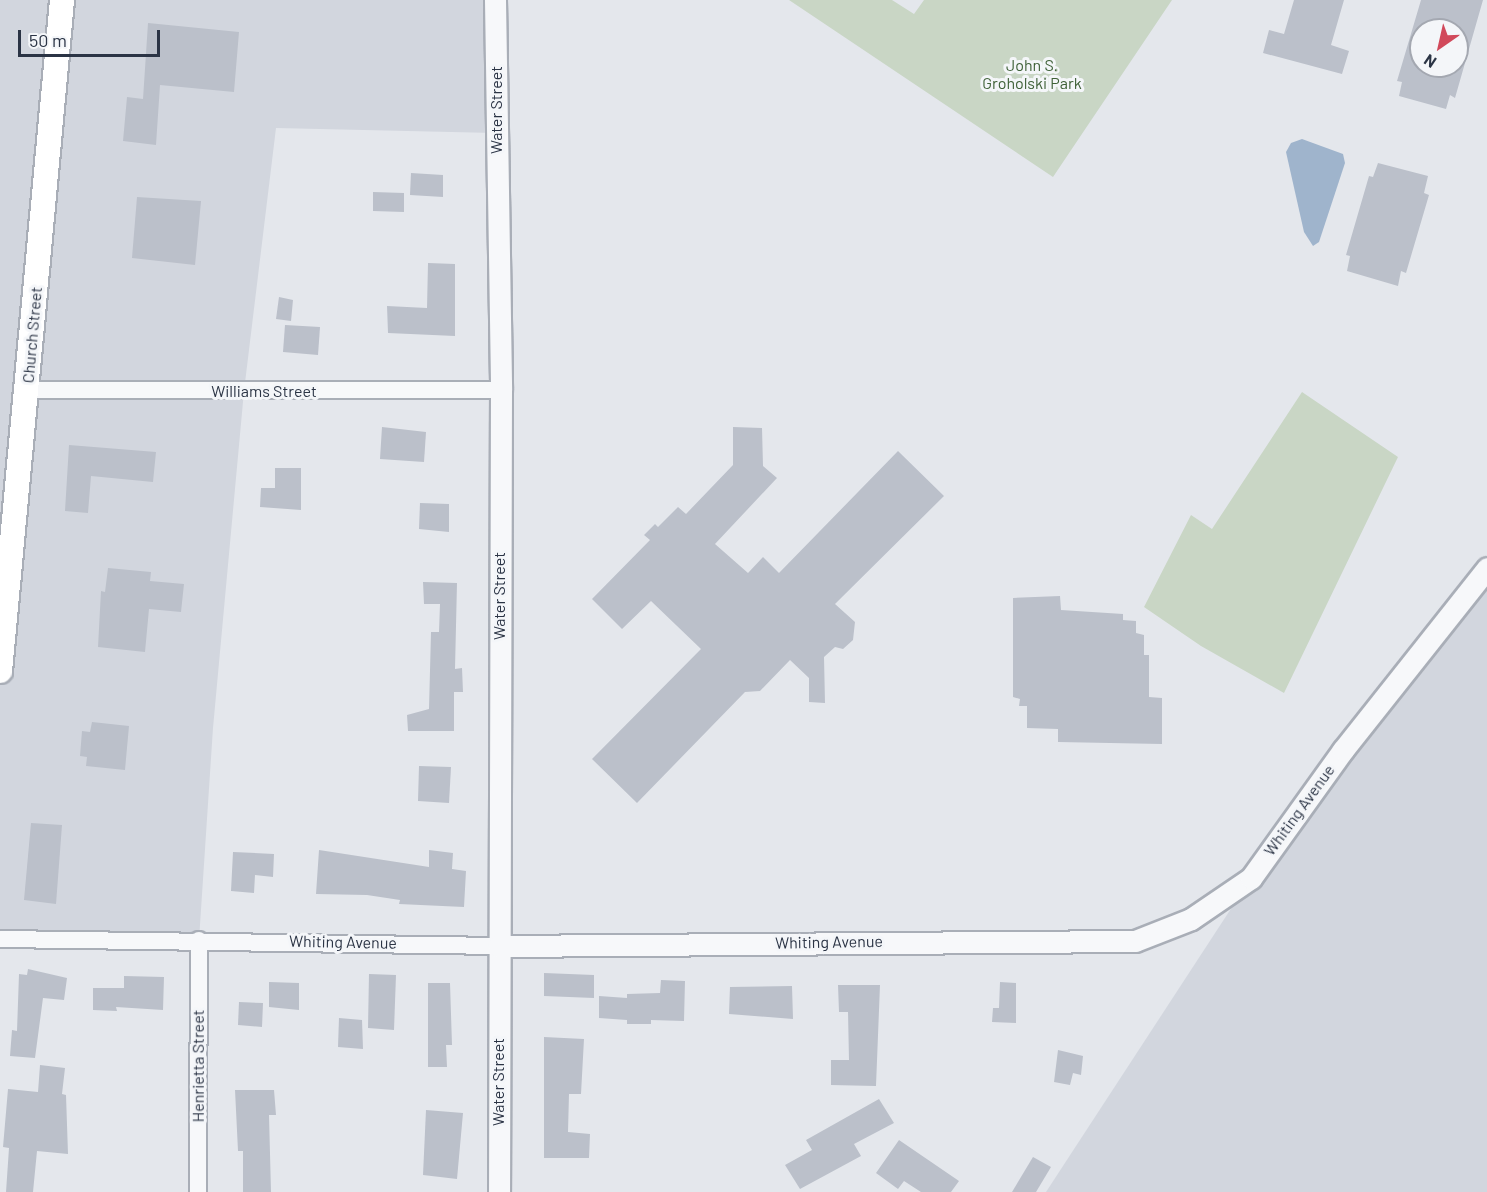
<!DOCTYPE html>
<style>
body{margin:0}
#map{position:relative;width:1487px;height:1192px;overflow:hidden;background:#e4e7ec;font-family:Barlow,sans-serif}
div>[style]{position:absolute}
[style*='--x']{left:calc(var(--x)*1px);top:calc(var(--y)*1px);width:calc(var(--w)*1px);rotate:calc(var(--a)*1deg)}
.built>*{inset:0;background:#d2d6de}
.green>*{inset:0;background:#c9d6c5}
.water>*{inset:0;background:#9fb4cc}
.building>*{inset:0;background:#bbc0ca}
.roads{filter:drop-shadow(2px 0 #a9aeb7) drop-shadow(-2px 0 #a9aeb7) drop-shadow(0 2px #a9aeb7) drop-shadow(0 -2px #a9aeb7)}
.minor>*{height:16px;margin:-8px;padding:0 8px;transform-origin:8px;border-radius:8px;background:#f7f8fa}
.tertiary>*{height:21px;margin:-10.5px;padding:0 10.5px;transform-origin:10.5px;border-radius:10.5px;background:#f7f8fa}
.secondary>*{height:24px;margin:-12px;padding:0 12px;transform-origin:12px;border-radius:12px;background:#fff}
span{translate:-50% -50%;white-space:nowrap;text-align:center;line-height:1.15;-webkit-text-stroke:6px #f4f6f9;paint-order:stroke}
.park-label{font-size:16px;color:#3f6138}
.street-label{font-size:16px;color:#2b3445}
.north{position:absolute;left:1409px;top:18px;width:60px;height:60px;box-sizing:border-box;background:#f4f6f9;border:2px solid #a4a8b1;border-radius:50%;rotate:214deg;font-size:16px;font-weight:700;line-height:24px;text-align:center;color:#2b3445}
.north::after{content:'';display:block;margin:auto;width:21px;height:27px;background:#d1495b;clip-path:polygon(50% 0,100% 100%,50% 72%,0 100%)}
.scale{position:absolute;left:18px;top:30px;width:142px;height:27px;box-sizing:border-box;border:3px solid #2b3445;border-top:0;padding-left:8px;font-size:18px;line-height:21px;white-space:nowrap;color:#2b3445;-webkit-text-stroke:4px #f4f6f9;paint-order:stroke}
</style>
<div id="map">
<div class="built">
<i style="clip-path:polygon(0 0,495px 0,495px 133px,276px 128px,244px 391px,213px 728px,199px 940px,0 938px)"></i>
<i style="clip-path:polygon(1487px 571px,1487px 1192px,1046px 1192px,1251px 878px)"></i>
</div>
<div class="green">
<i style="clip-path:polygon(789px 0,892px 0,914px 14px,924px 0,1172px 0,1053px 177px)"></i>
<i style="clip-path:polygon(1302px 392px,1398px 457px,1284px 693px,1201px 646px,1144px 607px,1191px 515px,1212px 529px)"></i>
</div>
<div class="water">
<i style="clip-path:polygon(1302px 139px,1343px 154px,1345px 163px,1319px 242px,1313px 246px,1304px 232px,1286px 152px,1291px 143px)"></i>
</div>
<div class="building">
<i style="clip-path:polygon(1294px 0,1344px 0,1331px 45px,1349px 51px,1342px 74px,1263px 53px,1269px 30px,1284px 34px)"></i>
<i style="clip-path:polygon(evenodd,1421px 0,1483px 0,1455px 98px,1450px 95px,1446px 109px,1399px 96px,1402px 82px,1397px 81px,1421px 0,1421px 30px,1457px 30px,1457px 66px,1421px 66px,1421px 30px)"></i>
<i style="clip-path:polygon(148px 23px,239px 32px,234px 92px,160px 85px,156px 145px,123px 141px,127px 97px,143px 99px)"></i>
<i style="clip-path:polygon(1378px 163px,1428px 176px,1424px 193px,1429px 195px,1406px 273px,1401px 271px,1398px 286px,1347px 271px,1350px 256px,1346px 255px,1369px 176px,1373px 177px)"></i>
<i style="clip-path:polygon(411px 173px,443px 175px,443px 197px,410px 195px)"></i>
<i style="clip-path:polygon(373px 192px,404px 193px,404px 212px,373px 211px)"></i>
<i style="clip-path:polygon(137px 197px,201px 201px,195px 265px,132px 258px)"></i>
<i style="clip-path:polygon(428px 263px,455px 264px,455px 336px,388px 333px,387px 306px,427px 308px)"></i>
<i style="clip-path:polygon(279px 297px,293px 300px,291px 321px,276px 319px)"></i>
<i style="clip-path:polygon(285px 325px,320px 327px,318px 355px,283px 352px)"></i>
<i style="clip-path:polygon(382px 427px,426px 432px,424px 462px,380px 459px)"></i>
<i style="clip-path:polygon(733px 427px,762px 428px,763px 466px,777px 478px,715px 544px,748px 573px,763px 557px,779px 573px,898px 451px,944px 496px,835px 604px,855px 622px,853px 640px,843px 649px,835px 647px,824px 657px,825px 703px,809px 702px,809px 678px,790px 660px,760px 691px,745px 692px,637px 803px,592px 759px,701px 649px,651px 601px,622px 629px,592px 599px,650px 540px,644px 535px,655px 524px,658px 527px,678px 507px,686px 514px,733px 465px)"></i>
<i style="clip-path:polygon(69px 445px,156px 452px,153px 482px,91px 476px,88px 513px,65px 511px)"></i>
<i style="clip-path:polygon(275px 468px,301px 468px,301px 510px,260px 507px,261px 488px,275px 488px)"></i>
<i style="clip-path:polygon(420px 503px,449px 504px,449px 532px,419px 529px)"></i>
<i style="clip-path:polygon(108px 568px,151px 572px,150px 581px,184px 584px,181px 612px,149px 609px,145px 652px,98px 647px,101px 591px,105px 592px)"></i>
<i style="clip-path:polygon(423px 582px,457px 583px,455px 669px,462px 668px,463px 692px,454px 692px,454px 731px,408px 731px,407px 715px,429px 709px,431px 632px,439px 632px,440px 604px,424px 604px)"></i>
<i style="clip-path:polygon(1060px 596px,1061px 610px,1123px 614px,1123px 620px,1136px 621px,1136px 633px,1144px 635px,1144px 655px,1149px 655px,1149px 697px,1162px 698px,1162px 744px,1058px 742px,1058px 729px,1027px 728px,1027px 706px,1019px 706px,1020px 699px,1013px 697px,1013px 598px)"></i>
<i style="clip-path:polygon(92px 722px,129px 726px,125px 770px,86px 766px,87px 757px,80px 756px,82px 731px,90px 732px)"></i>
<i style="clip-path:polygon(419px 766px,451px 767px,449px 803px,418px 801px)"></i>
<i style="clip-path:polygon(31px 823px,62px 825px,56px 904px,24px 900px)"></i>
<i style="clip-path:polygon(319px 850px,429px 867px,429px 850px,453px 853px,452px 869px,466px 871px,464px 907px,399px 904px,400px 900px,367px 895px,316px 894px)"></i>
<i style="clip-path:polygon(233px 852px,274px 854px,273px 877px,255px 875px,254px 893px,231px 891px)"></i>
<i style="clip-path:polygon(28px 969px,67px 978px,64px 1000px,43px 998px,35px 1058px,10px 1056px,12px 1030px,17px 1031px,19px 974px,27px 975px)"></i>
<i style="clip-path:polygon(544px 973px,594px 975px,594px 998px,544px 996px)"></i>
<i style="clip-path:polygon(369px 974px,396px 975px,394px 1030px,368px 1028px)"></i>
<i style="clip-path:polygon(124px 976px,164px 977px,163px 1010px,116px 1007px,117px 1011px,93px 1010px,93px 988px,124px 988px)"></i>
<i style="clip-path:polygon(661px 980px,685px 981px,684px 1021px,651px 1020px,651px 1024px,627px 1024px,627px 1020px,599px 1018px,599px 996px,627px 998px,627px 994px,660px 993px)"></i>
<i style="clip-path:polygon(269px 982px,299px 983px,299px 1010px,269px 1007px)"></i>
<i style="clip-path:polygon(1000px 982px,1016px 983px,1016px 1023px,992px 1022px,993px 1008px,999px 1008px)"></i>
<i style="clip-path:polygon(428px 983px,450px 983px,452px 1045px,446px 1045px,447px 1067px,428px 1067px)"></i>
<i style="clip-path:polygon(838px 985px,880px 985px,876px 1086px,831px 1085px,831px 1060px,849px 1060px,848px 1012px,839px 1012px)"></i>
<i style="clip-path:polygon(792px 986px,793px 1019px,729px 1014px,730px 987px)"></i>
<i style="clip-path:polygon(239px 1002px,263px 1003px,262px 1027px,238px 1025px)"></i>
<i style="clip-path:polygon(339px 1018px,362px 1020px,363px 1049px,338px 1047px)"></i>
<i style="clip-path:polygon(544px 1037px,584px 1039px,581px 1094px,569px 1094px,568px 1132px,590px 1134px,589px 1158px,544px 1158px)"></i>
<i style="clip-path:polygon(1058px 1050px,1083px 1056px,1081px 1075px,1073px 1073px,1070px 1085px,1054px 1082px)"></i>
<i style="clip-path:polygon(40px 1065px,65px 1068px,62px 1094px,66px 1095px,68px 1154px,37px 1151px,33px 1192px,6px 1192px,9px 1148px,3px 1147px,8px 1089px,38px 1092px)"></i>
<i style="clip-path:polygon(235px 1090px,274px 1090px,276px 1115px,269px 1115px,271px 1192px,243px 1192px,243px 1151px,238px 1151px)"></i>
<i style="clip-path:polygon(879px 1099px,894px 1123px,854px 1144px,861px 1156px,800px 1189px,785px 1165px,812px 1150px,806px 1140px)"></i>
<i style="clip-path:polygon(426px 1110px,463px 1113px,457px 1179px,423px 1175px)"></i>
<i style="clip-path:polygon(899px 1140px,959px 1181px,951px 1192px,921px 1192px,904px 1181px,898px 1189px,876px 1173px)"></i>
<i style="clip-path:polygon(1033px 1157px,1051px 1167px,1036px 1192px,1012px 1192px)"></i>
</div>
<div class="roads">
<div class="minor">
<i style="--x:27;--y:390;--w:474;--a:0"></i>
<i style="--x:0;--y:939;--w:498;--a:0.8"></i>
<i style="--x:198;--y:1192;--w:252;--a:-89.8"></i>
</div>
<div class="tertiary">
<i style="--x:495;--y:0;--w:390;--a:89.1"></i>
<i style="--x:501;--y:390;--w:802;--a:90.14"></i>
<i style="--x:498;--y:946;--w:637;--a:-0.45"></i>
<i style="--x:1135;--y:941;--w:60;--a:-21.4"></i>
<i style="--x:1191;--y:919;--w:73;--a:-34.3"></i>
<i style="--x:1251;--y:878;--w:158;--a:-54.3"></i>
<i style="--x:1343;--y:750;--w:232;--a:-51.6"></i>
</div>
<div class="secondary">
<i style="--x:0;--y:671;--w:674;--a:-84.72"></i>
</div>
</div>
<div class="park-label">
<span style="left:1032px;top:74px">John S.<br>Groholski Park</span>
</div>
<div class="street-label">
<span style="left:496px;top:110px;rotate:-90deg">Water Street</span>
<span style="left:32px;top:335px;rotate:-85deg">Church Street</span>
<span style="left:264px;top:391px">Williams Street</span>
<span style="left:499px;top:596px;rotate:-90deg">Water Street</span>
<span style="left:1299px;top:810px;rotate:-54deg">Whiting Avenue</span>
<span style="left:343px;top:942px;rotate:1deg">Whiting Avenue</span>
<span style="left:829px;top:942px;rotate:-1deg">Whiting Avenue</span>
<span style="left:198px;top:1066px;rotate:-90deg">Henrietta Street</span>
<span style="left:498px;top:1082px;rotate:-90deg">Water Street</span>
</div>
<div class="north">N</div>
<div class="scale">50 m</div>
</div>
